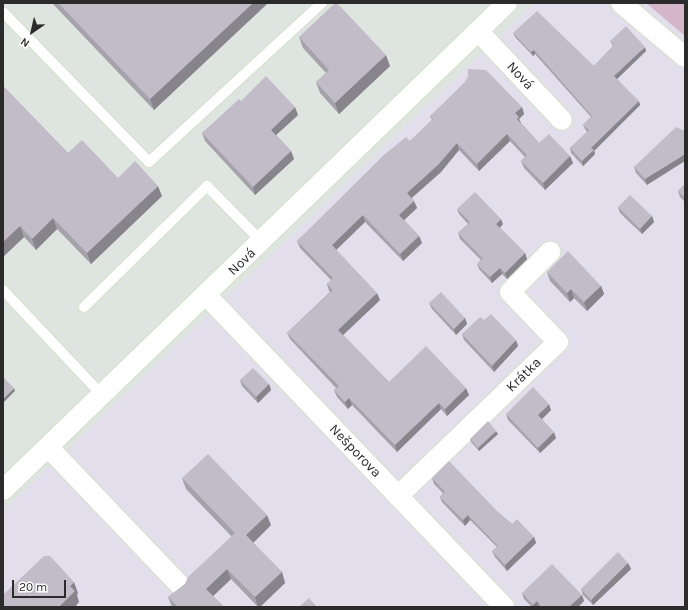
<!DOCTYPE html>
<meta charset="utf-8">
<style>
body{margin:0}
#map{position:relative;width:688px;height:610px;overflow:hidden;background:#e3deeb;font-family:Karla,sans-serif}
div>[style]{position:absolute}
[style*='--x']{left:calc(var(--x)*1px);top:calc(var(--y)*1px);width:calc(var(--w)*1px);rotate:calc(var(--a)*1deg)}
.industrial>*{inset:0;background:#dee4df}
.cemetery>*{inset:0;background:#d4b6ca}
.roads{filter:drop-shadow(1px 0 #d8e2d3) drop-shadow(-1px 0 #d8e2d3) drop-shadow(0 1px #d8e2d3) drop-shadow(0 -1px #d8e2d3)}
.service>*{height:10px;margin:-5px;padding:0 5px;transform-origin:5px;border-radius:5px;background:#fff}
.minor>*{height:20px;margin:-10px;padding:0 10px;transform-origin:10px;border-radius:10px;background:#fff}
.wall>*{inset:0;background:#a6a2ab}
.shaded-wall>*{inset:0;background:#87848b}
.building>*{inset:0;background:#c1bcc7}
span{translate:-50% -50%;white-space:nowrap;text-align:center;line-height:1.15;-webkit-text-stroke:4px #fff;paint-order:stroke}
.street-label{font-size:14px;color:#2b2b2b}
.frame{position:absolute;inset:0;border:4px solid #2b2b2b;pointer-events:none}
.north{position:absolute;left:12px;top:12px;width:40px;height:40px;-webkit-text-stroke:3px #fff;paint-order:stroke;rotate:214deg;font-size:11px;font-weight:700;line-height:16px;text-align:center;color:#2b2b2b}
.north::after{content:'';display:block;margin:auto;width:14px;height:18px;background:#2b2b2b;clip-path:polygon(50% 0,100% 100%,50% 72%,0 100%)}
.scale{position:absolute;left:12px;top:580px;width:54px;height:18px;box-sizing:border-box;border:2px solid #2b2b2b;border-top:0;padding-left:5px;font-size:12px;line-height:14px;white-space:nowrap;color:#2b2b2b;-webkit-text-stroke:3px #fff;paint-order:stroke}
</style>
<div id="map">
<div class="industrial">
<i style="clip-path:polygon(3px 3px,535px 3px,3px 511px)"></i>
</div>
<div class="cemetery">
<i style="clip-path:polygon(646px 3px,685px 3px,685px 36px)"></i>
</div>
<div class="roads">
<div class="service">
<i style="--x:3;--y:12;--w:209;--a:45.8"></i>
<i style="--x:149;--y:162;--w:235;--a:-42.6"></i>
<i style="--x:3;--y:290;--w:144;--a:46.7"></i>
<i style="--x:84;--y:307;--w:173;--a:-44.5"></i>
<i style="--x:207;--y:186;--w:78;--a:45.5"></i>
</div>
<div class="minor">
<i style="--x:621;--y:3;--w:84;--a:40.2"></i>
<i style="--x:478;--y:31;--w:122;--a:46.7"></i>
<i style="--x:207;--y:296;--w:430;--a:46.3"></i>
<i style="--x:48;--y:447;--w:192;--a:46.3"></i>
<i style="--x:3;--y:490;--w:701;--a:-44.02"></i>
<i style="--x:398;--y:496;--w:222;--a:-43.9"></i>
<i style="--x:558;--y:342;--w:69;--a:-133.8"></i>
<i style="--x:510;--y:292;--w:57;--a:-45"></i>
</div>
</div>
<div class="wall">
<i style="clip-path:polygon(52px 3px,268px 3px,154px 110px)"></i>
<i style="clip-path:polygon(513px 33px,594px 66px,613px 46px,610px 41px,646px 51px,617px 79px,640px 105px,594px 151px,595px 154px,583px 166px,571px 153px,570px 148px,587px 132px,585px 129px,583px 125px,591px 117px,535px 54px,533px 56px,515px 37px)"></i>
<i style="clip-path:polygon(299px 37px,390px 66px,339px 114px,320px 93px,316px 82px,326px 73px,303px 48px)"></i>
<i style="clip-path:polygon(3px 86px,68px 153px,118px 178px,162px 196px,91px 264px,57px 229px,36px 250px,24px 237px,3px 257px)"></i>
<i style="clip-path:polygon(241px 101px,298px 115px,276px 135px,291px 151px,294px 159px,255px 195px,205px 141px,202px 133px)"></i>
<i style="clip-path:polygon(522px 107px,524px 114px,519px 119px,521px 123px,539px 143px,570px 156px,573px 163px,545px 190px,524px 168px,521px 161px,525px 157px,510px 141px,479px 171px,459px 150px,441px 172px,412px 198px,417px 208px,404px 220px,419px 236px,422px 243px,403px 261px,365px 222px,336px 250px,380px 300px,343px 335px,389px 382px,469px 395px,447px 416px,441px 409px,397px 452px,352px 405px,348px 409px,337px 397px,334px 390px,336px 388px,290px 339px,287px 333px,330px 292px,329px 291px,327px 284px,331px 280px,300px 248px,297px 241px,410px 141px,432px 120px,430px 116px)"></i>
<i style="clip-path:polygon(685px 131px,647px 185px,636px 173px,634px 167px)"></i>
<i style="clip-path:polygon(685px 184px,685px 202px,680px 197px,678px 191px)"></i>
<i style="clip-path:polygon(618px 207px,652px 216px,654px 222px,642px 234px,620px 213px)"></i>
<i style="clip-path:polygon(457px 209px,503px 224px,500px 228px,525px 253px,527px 259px,507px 279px,502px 274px,492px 283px,479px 269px,477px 264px,481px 260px,460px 239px,458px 233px,468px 224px,459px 214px)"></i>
<i style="clip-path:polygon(547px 272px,601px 286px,604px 294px,587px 311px,574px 298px,570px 302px,550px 281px)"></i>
<i style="clip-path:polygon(429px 303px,465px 318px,467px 324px,456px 335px,432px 309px)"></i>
<i style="clip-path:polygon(484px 320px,518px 346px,494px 372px,464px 340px,462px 334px)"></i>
<i style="clip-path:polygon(240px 380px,269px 384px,271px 390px,258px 403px,242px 386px)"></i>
<i style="clip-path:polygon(551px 410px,542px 419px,556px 438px,540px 453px,508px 420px,506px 414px)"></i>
<i style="clip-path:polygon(498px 434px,479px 451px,471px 442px,470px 439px)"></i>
<i style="clip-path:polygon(182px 478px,271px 525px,253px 543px,282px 572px,285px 583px,260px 607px,258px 607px,231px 579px,213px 596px,224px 607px,172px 607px,168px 597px,185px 584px,232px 537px,186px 489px)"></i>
<i style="clip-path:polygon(432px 478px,499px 513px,512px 524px,534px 537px,536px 543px,507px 571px,495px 557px,492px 551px,497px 547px,470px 520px,465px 526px,442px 502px,440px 497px,443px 493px,434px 484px)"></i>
<i style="clip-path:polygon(628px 563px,631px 569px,593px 605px,583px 595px,581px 589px)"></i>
<i style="clip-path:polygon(522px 593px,582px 595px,584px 601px,578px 607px,532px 607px,524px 599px)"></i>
</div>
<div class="shaded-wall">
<i style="clip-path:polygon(253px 3px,268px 3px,154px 110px,150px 99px)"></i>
<i style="clip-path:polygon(645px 47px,646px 51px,616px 80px,614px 76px)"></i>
<i style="clip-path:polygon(534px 50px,535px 54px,533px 56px,531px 52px)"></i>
<i style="clip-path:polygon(386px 55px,390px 66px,339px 114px,335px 103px)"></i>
<i style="clip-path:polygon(639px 101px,640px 105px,594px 151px,595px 154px,583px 166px,582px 161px,591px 148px)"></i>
<i style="clip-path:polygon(295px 107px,298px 115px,274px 137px,271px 130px)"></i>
<i style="clip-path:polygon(522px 107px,524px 114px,519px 119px,521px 123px,519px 126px,515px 113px)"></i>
<i style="clip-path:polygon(507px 134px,510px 141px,479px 171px,477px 164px)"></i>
<i style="clip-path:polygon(457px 143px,459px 150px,441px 172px,409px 200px,407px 193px)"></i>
<i style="clip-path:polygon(291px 151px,294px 159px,255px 195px,253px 187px)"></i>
<i style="clip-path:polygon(685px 154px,685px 161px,647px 185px,645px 179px)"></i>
<i style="clip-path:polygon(570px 156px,573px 163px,545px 190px,543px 183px)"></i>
<i style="clip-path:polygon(158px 186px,162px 196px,91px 264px,87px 253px)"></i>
<i style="clip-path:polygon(414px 201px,417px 208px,402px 222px,399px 215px)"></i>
<i style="clip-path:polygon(363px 215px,365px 222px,334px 252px,332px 245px)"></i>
<i style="clip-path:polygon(652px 216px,654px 222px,642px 234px,640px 229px)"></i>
<i style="clip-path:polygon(53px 218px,57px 229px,36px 250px,32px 239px)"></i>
<i style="clip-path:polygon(501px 219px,503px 224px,498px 229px,496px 224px)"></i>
<i style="clip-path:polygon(20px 226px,24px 237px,3px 257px,3px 242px)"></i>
<i style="clip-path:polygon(419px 236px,422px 243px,403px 261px,400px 254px)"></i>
<i style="clip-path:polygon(525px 253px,527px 259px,507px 279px,505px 273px)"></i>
<i style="clip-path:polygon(500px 268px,502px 274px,492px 283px,490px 277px)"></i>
<i style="clip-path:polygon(601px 286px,604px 294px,587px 311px,584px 302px)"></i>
<i style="clip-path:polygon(571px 289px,574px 298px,570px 302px,567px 293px)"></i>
<i style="clip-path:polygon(377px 293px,380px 300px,341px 337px,338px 330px)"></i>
<i style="clip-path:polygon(465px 318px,467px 324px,456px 335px,454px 329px)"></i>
<i style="clip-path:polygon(516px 340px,518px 346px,494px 372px,492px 366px)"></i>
<i style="clip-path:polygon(269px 384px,271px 390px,258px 403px,256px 397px)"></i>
<i style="clip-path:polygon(14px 388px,15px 391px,3px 403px,3px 399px)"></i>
<i style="clip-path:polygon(466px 388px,469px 395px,447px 416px,445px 409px)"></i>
<i style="clip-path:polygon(349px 398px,352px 405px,348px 409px,345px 402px)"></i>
<i style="clip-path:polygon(439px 403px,441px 409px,397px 452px,395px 445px)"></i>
<i style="clip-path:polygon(549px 404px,551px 410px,540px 421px,538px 415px)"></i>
<i style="clip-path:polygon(496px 431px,498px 434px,479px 451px,478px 448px)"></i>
<i style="clip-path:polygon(554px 432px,556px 438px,540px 453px,538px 448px)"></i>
<i style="clip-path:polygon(267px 515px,271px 525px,250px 546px,246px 535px)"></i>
<i style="clip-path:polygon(468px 515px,470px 520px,465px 526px,463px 520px)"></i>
<i style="clip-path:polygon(534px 537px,536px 543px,507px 571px,505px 565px)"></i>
<i style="clip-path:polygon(628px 563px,631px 569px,593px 605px,591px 600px)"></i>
<i style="clip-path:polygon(227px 569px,231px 579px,210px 599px,206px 589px)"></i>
<i style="clip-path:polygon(282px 572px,285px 583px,260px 607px,258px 607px,255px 597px)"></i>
<i style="clip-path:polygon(74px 582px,78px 593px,77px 595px,79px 602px,75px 607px,59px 607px,70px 586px)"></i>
<i style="clip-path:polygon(582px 595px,584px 601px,578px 607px,569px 607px)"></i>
<i style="clip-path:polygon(537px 601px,539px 607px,534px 607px,533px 605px)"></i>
</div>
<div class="building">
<i style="clip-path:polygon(58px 3px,253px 3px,150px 99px)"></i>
<i style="clip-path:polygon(335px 3px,337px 3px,386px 55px,335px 103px,316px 82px,329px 70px,299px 37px)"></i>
<i style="clip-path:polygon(537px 11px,594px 66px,614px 45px,610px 41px,626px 26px,645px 47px,614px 76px,639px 101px,591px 148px,594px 150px,582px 161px,570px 148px,589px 130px,583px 125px,592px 116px,534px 50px,531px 52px,513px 33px)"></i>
<i style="clip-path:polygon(468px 69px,486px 70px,522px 107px,515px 113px,519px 117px,517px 119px,539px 143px,549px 134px,570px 156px,543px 183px,521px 161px,527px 155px,507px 134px,477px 164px,457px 143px,438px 165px,407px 193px,414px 201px,399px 215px,419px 236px,400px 254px,363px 215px,332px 245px,377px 293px,338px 330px,389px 382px,426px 346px,466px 388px,445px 409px,439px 403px,395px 445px,349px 398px,345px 402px,334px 390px,339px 386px,287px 333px,333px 290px,327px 284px,333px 278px,297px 241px,385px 154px,406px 137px,410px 141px,433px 119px,430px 116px,464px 83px,468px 77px)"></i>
<i style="clip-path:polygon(266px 76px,295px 107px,271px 130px,291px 151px,253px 187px,202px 133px,239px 99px,241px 101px)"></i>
<i style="clip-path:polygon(3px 86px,68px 153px,82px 140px,118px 178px,135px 161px,158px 186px,87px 253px,53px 218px,32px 239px,20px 226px,3px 242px)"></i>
<i style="clip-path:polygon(676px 127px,685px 131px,685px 154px,645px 179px,634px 167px)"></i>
<i style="clip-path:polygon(685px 184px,685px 198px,678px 191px)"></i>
<i style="clip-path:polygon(475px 192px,501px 219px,496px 224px,525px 253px,505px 273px,500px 268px,490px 277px,477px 264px,483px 259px,458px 233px,470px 222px,457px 209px)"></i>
<i style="clip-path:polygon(630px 195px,652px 216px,640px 229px,618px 207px)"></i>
<i style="clip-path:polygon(568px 251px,601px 286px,584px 302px,571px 289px,567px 293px,547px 272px)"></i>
<i style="clip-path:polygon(441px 292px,465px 318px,454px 329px,429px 303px)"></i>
<i style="clip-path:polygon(491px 314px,516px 340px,492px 366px,462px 334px,480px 317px,484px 320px)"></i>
<i style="clip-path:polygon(253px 368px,269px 384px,256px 397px,240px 380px)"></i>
<i style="clip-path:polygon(3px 377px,14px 388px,3px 399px)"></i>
<i style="clip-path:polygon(533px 387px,549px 404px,538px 415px,554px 432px,538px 448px,506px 414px)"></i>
<i style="clip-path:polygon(488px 421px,496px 431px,478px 448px,470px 439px)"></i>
<i style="clip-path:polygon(208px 454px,267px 515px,246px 535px,282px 572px,255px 597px,227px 569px,206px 589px,224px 607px,178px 607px,168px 597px,185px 584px,188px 577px,235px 533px,182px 478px)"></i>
<i style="clip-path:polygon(449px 461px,499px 513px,512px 524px,517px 519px,534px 537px,505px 565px,492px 551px,498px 546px,468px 515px,463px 520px,440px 497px,445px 492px,432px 478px)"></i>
<i style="clip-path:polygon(618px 552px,628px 563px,591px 600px,581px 589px)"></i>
<i style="clip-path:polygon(44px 556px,50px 556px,74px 582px,70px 586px,75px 591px,59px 607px,3px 607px,3px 595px)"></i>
<i style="clip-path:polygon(552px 564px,582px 595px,569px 607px,542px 607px,537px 601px,533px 605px,522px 593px)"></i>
<i style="clip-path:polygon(309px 598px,317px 607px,299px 607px)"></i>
</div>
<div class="street-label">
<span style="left:520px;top:76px;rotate:47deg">Nová</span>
<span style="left:242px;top:262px;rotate:-44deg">Nová</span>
<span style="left:524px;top:375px;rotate:-44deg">Krátka</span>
<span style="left:355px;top:451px;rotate:46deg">Nešporova</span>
</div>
<div class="frame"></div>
<div class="north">N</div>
<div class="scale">20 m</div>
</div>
